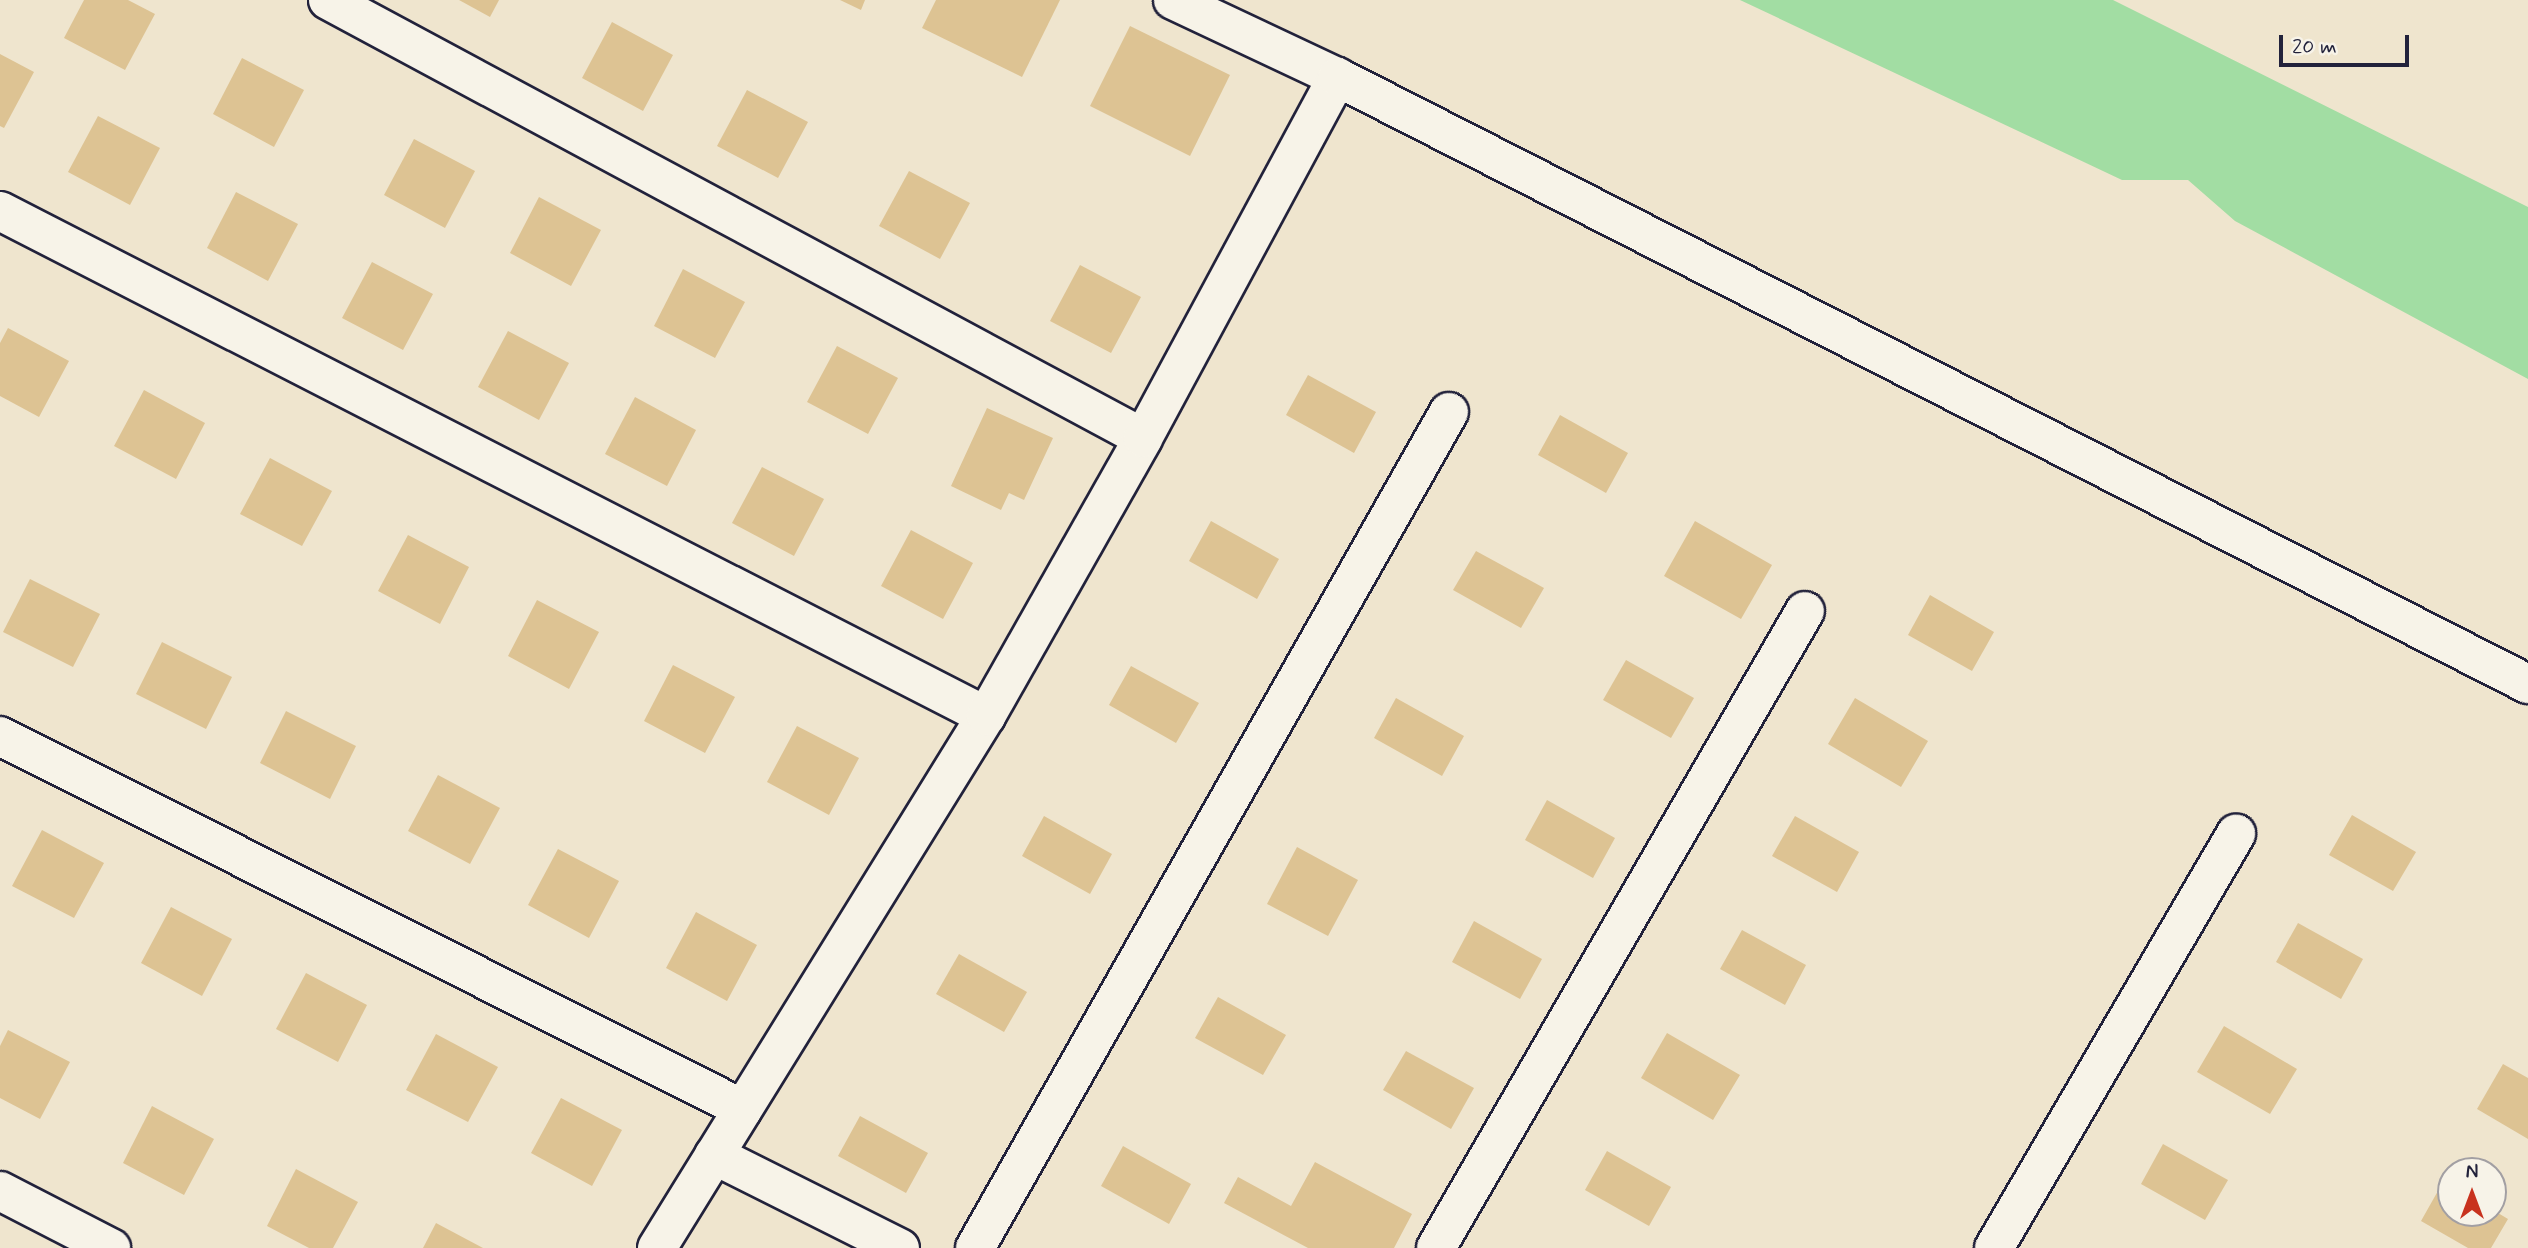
<!DOCTYPE html>
<html>
<head>
<meta charset="utf-8">
<style>
	body { margin:0 }
	#map { position:relative; width:2528px; height:1248px; overflow:hidden; background:#efe5ce; font-family:Mynerve,sans-serif }
	div>[style] { position:absolute }
	.green>* { inset:0; background:#a2dda3 }
	.building>* { inset:0; background:#ddc393 }
	.roads { filter:drop-shadow(2px 0 #22223b) drop-shadow(-2px 0 #22223b) drop-shadow(0 2px #22223b) drop-shadow(0 -2px #22223b) }
	.street>* { height:38px; margin:-19px; padding:0 19px; transform-origin:19px; border-radius:19px; background:#f7f3e8 }
	span { translate:-50% -50%; white-space:nowrap; text-align:center; line-height:1.15; -webkit-text-stroke:5px #f7f3e8; paint-order:stroke }
	.north { position:absolute; left:2437px; top:1157px; width:70px; height:70px; box-sizing:border-box; background:#f7f3e8; border:2px solid #a29fa3; border-radius:50%; rotate:0deg; font-size:19px; font-weight:700; line-height:28px; text-align:center; color:#22223b }
	.north::after { content:''; display:block; margin:auto; width:24px; height:32px; background:#c8321e; clip-path:polygon(50% 0,100% 100%,50% 72%,0 100%) }
	.scale { position:absolute; left:2279px; top:35px; width:130px; height:32px; box-sizing:border-box; border:4px solid #22223b; border-top:0; padding-left:9px; font-size:21px; line-height:24px; white-space:nowrap; color:#22223b; -webkit-text-stroke:5px #f7f3e8; paint-order:stroke }
</style>
</head>
<body>
<div id="map">
	<div class="green">
		<i style="clip-path:polygon(1740px 0,2113px 0,2528px 207px,2528px 379px,2235px 221px,2188px 180px,2122px 180px)"></i>
	</div>
	<div class="building">
		<i style="clip-path:polygon(84px 0,128px 0,155px 14px,125px 70px,64px 38px)"></i>
		<i style="clip-path:polygon(459px 0,499px 0,490px 17px)"></i>
		<i style="clip-path:polygon(840px 0,865px 0,861px 10px)"></i>
		<i style="clip-path:polygon(936px 0,1060px 0,1022px 77px,922px 28px)"></i>
		<i style="clip-path:polygon(612px 22px,673px 55px,643px 111px,582px 78px)"></i>
		<i style="clip-path:polygon(1130px 26px,1230px 75px,1190px 156px,1090px 106px)"></i>
		<i style="clip-path:polygon(0 54px,34px 72px,4px 128px,0 126px)"></i>
		<i style="clip-path:polygon(242px 58px,304px 90px,274px 147px,213px 114px)"></i>
		<i style="clip-path:polygon(747px 90px,808px 122px,778px 178px,717px 146px)"></i>
		<i style="clip-path:polygon(98px 116px,160px 148px,130px 205px,68px 172px)"></i>
		<i style="clip-path:polygon(414px 139px,475px 171px,445px 228px,384px 195px)"></i>
		<i style="clip-path:polygon(909px 171px,970px 203px,940px 259px,879px 226px)"></i>
		<i style="clip-path:polygon(236px 192px,298px 224px,268px 281px,207px 248px)"></i>
		<i style="clip-path:polygon(539px 197px,601px 230px,571px 286px,510px 253px)"></i>
		<i style="clip-path:polygon(372px 262px,433px 294px,403px 350px,342px 318px)"></i>
		<i style="clip-path:polygon(1080px 265px,1141px 297px,1111px 353px,1050px 321px)"></i>
		<i style="clip-path:polygon(683px 269px,745px 302px,715px 358px,654px 326px)"></i>
		<i style="clip-path:polygon(8px 328px,69px 361px,39px 417px,0 396px,0 343px)"></i>
		<i style="clip-path:polygon(508px 331px,569px 363px,539px 420px,478px 387px)"></i>
		<i style="clip-path:polygon(837px 346px,898px 378px,868px 434px,807px 402px)"></i>
		<i style="clip-path:polygon(1308px 375px,1376px 412px,1354px 453px,1286px 415px)"></i>
		<i style="clip-path:polygon(144px 390px,205px 423px,176px 479px,114px 446px)"></i>
		<i style="clip-path:polygon(635px 397px,696px 430px,667px 486px,605px 454px)"></i>
		<i style="clip-path:polygon(987px 408px,1053px 438px,1024px 500px,1009px 493px,1001px 510px,951px 486px)"></i>
		<i style="clip-path:polygon(1560px 415px,1628px 453px,1606px 493px,1538px 455px)"></i>
		<i style="clip-path:polygon(270px 458px,332px 491px,302px 546px,240px 514px)"></i>
		<i style="clip-path:polygon(762px 467px,824px 499px,794px 556px,732px 523px)"></i>
		<i style="clip-path:polygon(1211px 521px,1279px 559px,1257px 599px,1189px 561px)"></i>
		<i style="clip-path:polygon(1695px 521px,1772px 565px,1741px 619px,1664px 576px)"></i>
		<i style="clip-path:polygon(911px 530px,973px 563px,943px 619px,881px 586px)"></i>
		<i style="clip-path:polygon(408px 535px,469px 567px,440px 624px,378px 591px)"></i>
		<i style="clip-path:polygon(1476px 551px,1544px 588px,1521px 628px,1453px 590px)"></i>
		<i style="clip-path:polygon(30px 579px,100px 614px,73px 667px,3px 632px)"></i>
		<i style="clip-path:polygon(1930px 595px,1994px 632px,1972px 671px,1908px 635px)"></i>
		<i style="clip-path:polygon(537px 600px,599px 632px,569px 689px,508px 656px)"></i>
		<i style="clip-path:polygon(162px 642px,232px 677px,206px 729px,136px 694px)"></i>
		<i style="clip-path:polygon(1626px 660px,1694px 698px,1671px 738px,1603px 700px)"></i>
		<i style="clip-path:polygon(673px 665px,735px 697px,705px 753px,644px 721px)"></i>
		<i style="clip-path:polygon(1131px 666px,1199px 703px,1176px 743px,1109px 705px)"></i>
		<i style="clip-path:polygon(1396px 698px,1464px 736px,1442px 776px,1374px 738px)"></i>
		<i style="clip-path:polygon(1855px 698px,1928px 741px,1901px 787px,1828px 744px)"></i>
		<i style="clip-path:polygon(286px 711px,356px 746px,330px 799px,260px 763px)"></i>
		<i style="clip-path:polygon(797px 726px,859px 758px,829px 815px,767px 782px)"></i>
		<i style="clip-path:polygon(438px 775px,500px 808px,470px 864px,408px 831px)"></i>
		<i style="clip-path:polygon(1547px 800px,1615px 838px,1593px 878px,1525px 840px)"></i>
		<i style="clip-path:polygon(2352px 815px,2416px 852px,2393px 891px,2329px 855px)"></i>
		<i style="clip-path:polygon(1044px 816px,1112px 854px,1090px 894px,1022px 856px)"></i>
		<i style="clip-path:polygon(1795px 816px,1859px 852px,1837px 892px,1772px 856px)"></i>
		<i style="clip-path:polygon(42px 830px,104px 863px,74px 918px,12px 886px)"></i>
		<i style="clip-path:polygon(1297px 847px,1358px 880px,1328px 936px,1267px 904px)"></i>
		<i style="clip-path:polygon(558px 849px,619px 881px,589px 938px,528px 905px)"></i>
		<i style="clip-path:polygon(171px 907px,232px 939px,202px 996px,141px 963px)"></i>
		<i style="clip-path:polygon(696px 912px,757px 945px,727px 1001px,666px 968px)"></i>
		<i style="clip-path:polygon(1474px 921px,1542px 959px,1520px 999px,1452px 962px)"></i>
		<i style="clip-path:polygon(2298px 923px,2363px 959px,2341px 999px,2276px 962px)"></i>
		<i style="clip-path:polygon(1742px 930px,1806px 965px,1785px 1005px,1720px 969px)"></i>
		<i style="clip-path:polygon(959px 954px,1027px 992px,1004px 1032px,936px 994px)"></i>
		<i style="clip-path:polygon(306px 973px,367px 1005px,338px 1062px,276px 1029px)"></i>
		<i style="clip-path:polygon(1218px 997px,1286px 1035px,1263px 1075px,1195px 1038px)"></i>
		<i style="clip-path:polygon(2224px 1026px,2297px 1069px,2270px 1114px,2197px 1072px)"></i>
		<i style="clip-path:polygon(8px 1030px,70px 1062px,40px 1119px,0 1098px,0 1046px)"></i>
		<i style="clip-path:polygon(1667px 1033px,1740px 1075px,1713px 1120px,1641px 1078px)"></i>
		<i style="clip-path:polygon(436px 1034px,498px 1067px,468px 1122px,406px 1090px)"></i>
		<i style="clip-path:polygon(1406px 1051px,1474px 1088px,1451px 1129px,1383px 1090px)"></i>
		<i style="clip-path:polygon(2503px 1064px,2528px 1078px,2528px 1139px,2477px 1109px)"></i>
		<i style="clip-path:polygon(561px 1098px,622px 1130px,592px 1186px,531px 1153px)"></i>
		<i style="clip-path:polygon(152px 1106px,214px 1139px,184px 1195px,123px 1163px)"></i>
		<i style="clip-path:polygon(860px 1116px,928px 1153px,906px 1193px,838px 1156px)"></i>
		<i style="clip-path:polygon(2163px 1144px,2228px 1180px,2205px 1220px,2141px 1184px)"></i>
		<i style="clip-path:polygon(1123px 1146px,1191px 1184px,1169px 1224px,1101px 1186px)"></i>
		<i style="clip-path:polygon(1607px 1151px,1671px 1187px,1649px 1226px,1585px 1190px)"></i>
		<i style="clip-path:polygon(1315px 1162px,1412px 1214px,1394px 1248px,1308px 1248px,1224px 1203px,1238px 1177px,1291px 1206px)"></i>
		<i style="clip-path:polygon(296px 1169px,358px 1202px,333px 1248px,309px 1248px,267px 1226px)"></i>
		<i style="clip-path:polygon(2443px 1182px,2451px 1187px,2451px 1213px,2493px 1213px,2493px 1210px,2508px 1219px,2491px 1248px,2468px 1248px,2421px 1221px)"></i>
		<i style="clip-path:polygon(436px 1223px,483px 1248px,423px 1248px)"></i>
	</div>
	<div class="roads">
		<div class="street">
			<i style="left:328px;top:0;width:925px;rotate:28.25deg"></i>
			<i style="left:1173px;top:0;width:181px;rotate:25.2deg"></i>
			<i style="left:0;top:211px;width:1108px;rotate:27.12deg"></i>
			<i style="left:0;top:736px;width:831px;rotate:26.66deg"></i>
			<i style="left:714px;top:1155px;width:208px;rotate:26.6deg"></i>
			<i style="left:0;top:1191px;width:125px;rotate:27.2deg"></i>
			<i style="left:657px;top:1248px;width:626px;rotate:-58.27deg"></i>
			<i style="left:986px;top:716px;width:319px;rotate:-60.5deg"></i>
			<i style="left:1143px;top:438px;width:410px;rotate:-61.7deg"></i>
			<i style="left:1337px;top:77px;width:1337px;rotate:27.01deg"></i>
			<i style="left:975px;top:1248px;width:961px;rotate:-60.45deg"></i>
			<i style="left:1436px;top:1248px;width:736px;rotate:-59.92deg"></i>
			<i style="left:1994px;top:1248px;width:480px;rotate:-59.7deg"></i>
		</div>
	</div>
	<div class="north">N</div>
	<div class="scale">20 m</div>
</div>
</body>
</html>
